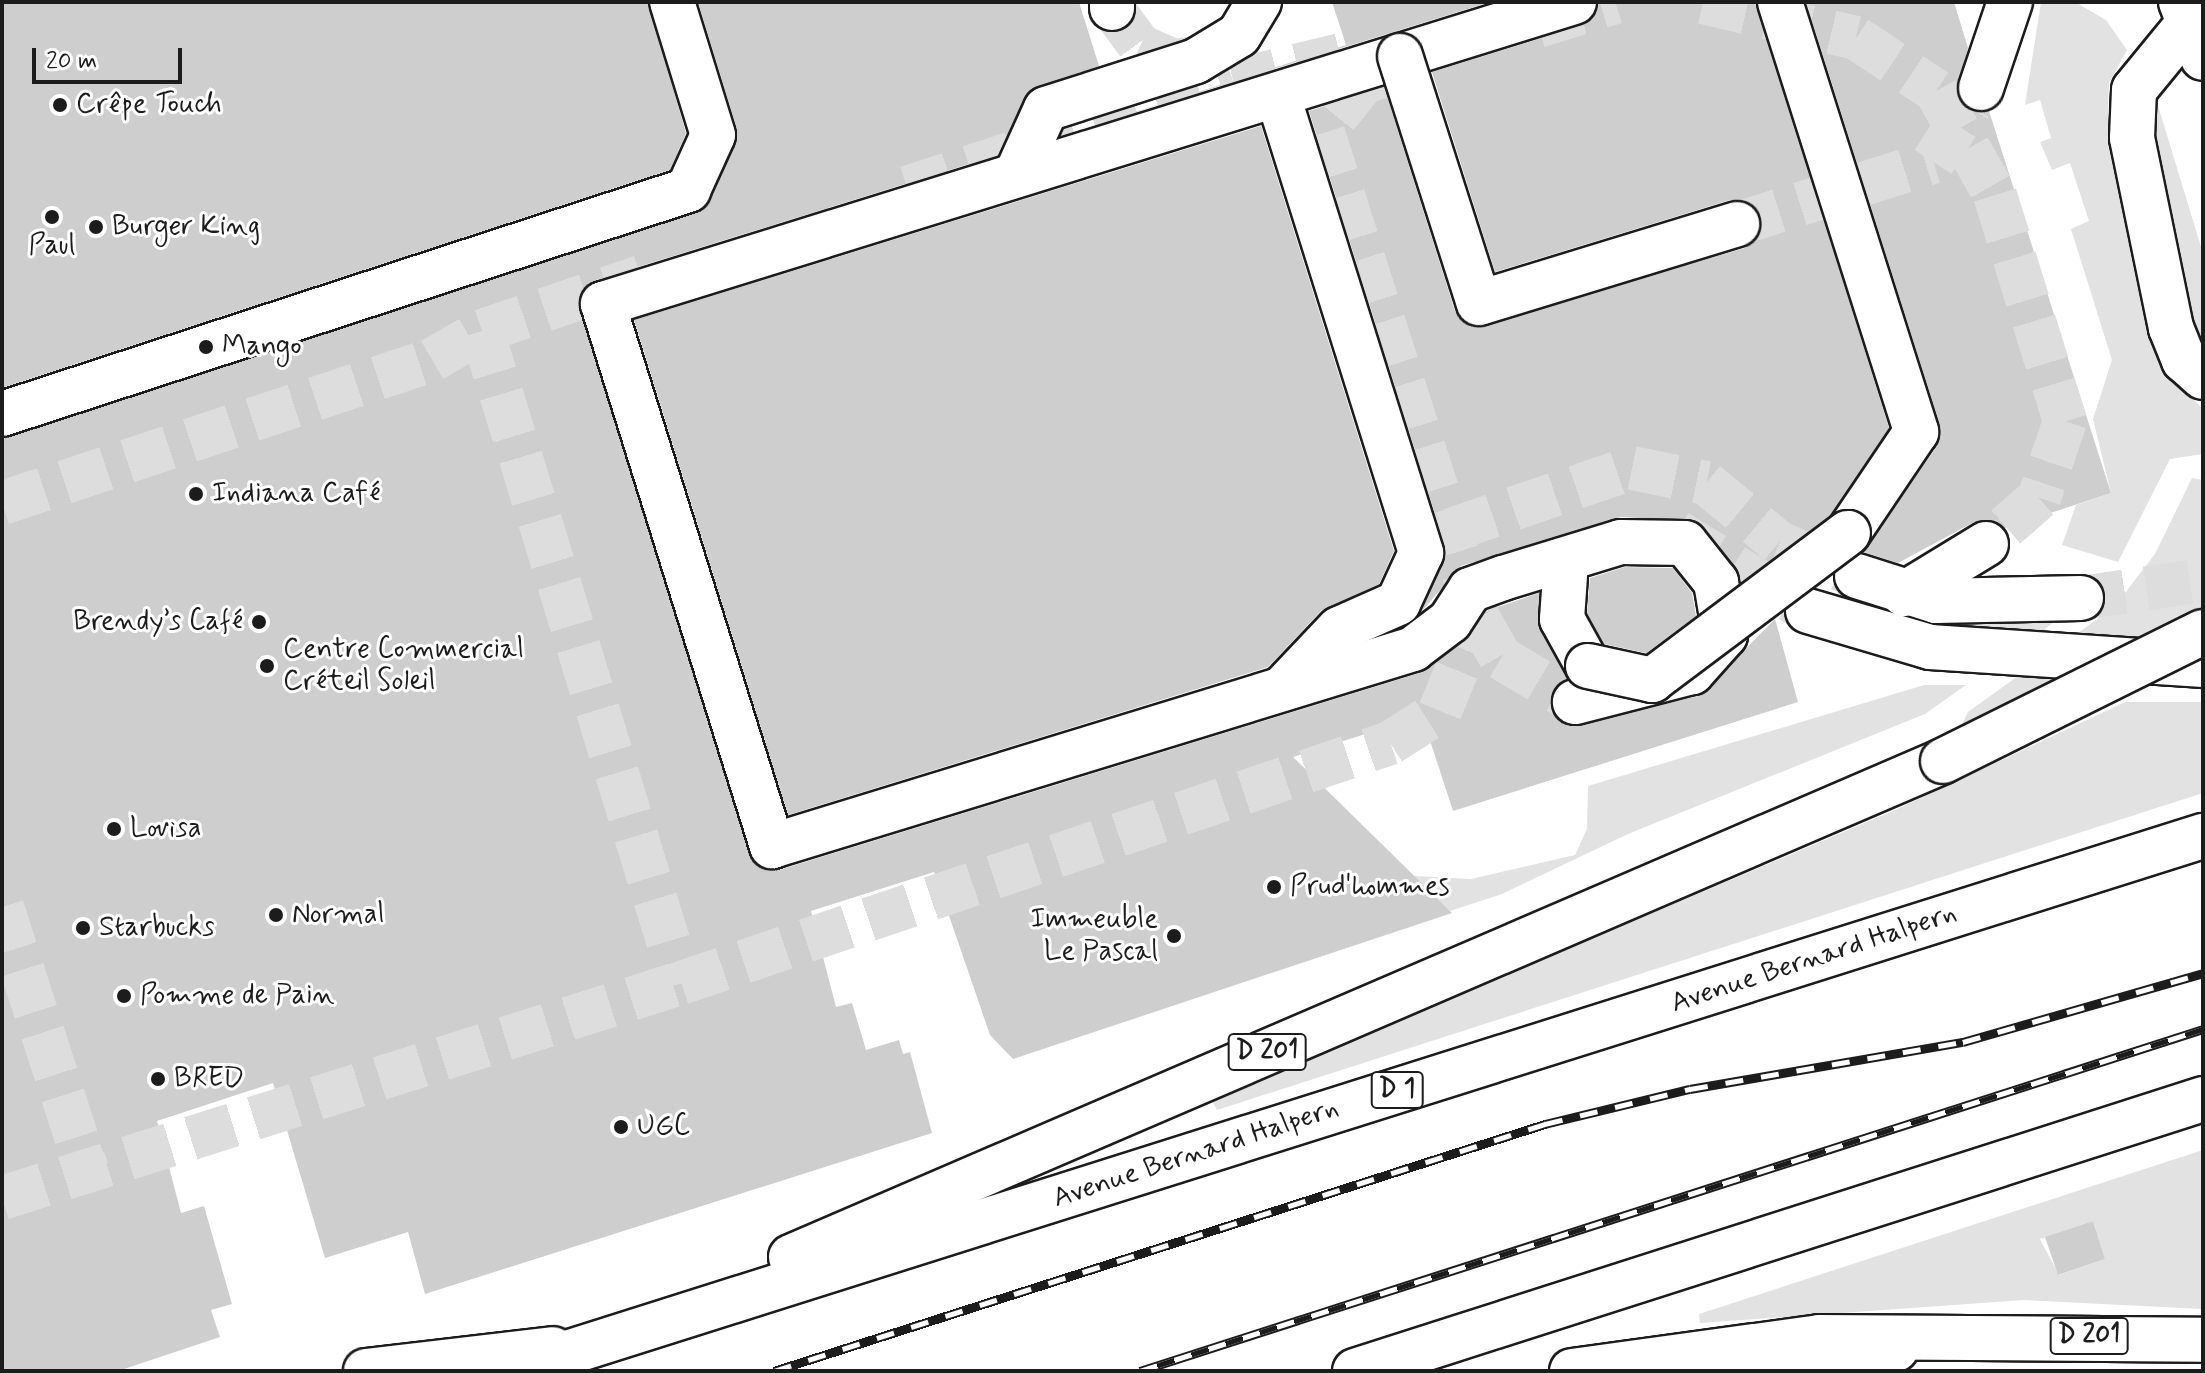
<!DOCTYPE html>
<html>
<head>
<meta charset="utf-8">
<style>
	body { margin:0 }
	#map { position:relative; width:2205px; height:1373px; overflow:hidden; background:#fff; font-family:Mynerve,sans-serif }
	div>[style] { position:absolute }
	.green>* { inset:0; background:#e2e2e2 }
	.building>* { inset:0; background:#cecece }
	.minor-tunnel>* { height:44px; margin-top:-22px; transform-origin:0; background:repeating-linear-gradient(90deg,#ddd 0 44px,transparent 0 66px) }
	.roads { filter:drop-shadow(2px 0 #1c1c1c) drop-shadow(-2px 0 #1c1c1c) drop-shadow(0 2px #1c1c1c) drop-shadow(0 -2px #1c1c1c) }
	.minor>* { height:44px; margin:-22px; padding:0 22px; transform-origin:22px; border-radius:22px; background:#fff }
	.major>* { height:44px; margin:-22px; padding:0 22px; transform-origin:22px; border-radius:22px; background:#fff }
	.highway>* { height:44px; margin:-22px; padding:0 22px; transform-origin:22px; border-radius:22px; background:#fff }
	.rail>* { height:9px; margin-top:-4.5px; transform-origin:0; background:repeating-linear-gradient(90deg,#fff 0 18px,#1c1c1c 0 36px); box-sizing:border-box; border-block:2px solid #1c1c1c }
	.bridges { filter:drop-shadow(2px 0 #1c1c1c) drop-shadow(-2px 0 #1c1c1c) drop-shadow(0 2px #1c1c1c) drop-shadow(0 -2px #1c1c1c) }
	.minor-bridge>* { height:44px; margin:-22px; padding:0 22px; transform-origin:22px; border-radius:22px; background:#fff }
	.highway-bridge>* { height:44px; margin:-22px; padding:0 22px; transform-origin:22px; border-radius:22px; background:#fff }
	.dots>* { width:22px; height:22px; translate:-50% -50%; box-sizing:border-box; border:4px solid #fff; border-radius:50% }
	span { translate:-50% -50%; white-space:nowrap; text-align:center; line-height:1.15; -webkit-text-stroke:6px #fff; paint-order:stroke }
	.shield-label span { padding:2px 6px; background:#fff; border:2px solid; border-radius:6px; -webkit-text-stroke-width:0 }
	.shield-label { font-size:26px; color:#1c1c1c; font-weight:700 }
	.poi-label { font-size:28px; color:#1c1c1c }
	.left { translate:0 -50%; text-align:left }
	.right { translate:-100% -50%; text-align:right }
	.street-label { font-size:28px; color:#1c1c1c }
	.frame { position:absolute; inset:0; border:4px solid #1c1c1c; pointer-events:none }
	.scale { position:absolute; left:32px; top:48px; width:150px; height:36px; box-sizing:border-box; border:4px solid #1c1c1c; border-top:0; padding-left:10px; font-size:24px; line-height:28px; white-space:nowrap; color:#1c1c1c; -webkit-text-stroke:6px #fff; paint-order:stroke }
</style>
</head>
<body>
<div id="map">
	<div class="green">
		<i style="clip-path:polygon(2041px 2px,2075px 2px,2106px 20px,2127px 50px,2109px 83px,2108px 106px,2160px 346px,2170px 376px,2203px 409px,2203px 454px,2170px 459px,2118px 562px,2062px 545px,2076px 505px,2111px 493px,2093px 419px,2112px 360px,2071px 229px,2089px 221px,2070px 163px,2052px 170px,2040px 142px,2051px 138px,2040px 100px,2025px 105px)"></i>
		<i style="clip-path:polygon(2156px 99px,2201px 247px,2203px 351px,2190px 331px,2151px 144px)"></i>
		<i style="clip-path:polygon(2192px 478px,2203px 480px,2203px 610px,1960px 729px,1968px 712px,2114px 607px,2155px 554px)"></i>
		<i style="clip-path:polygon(1838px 594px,1936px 615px,2013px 609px,2055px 621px,2035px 637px,1956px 633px,1832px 599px)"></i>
		<i style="clip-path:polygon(1924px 685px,1966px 685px,1925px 714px,1628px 834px,1502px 894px,1450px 911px,1414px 876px,1471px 879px,1575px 855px,1587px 829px,1588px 786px)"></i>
		<i style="clip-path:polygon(2125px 702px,2203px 702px,2203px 793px,1217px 1110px,1212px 1100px,1893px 811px)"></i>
		<i style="clip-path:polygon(evenodd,2203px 1150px,2203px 1309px,2024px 1300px,1700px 1323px,1699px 1314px,2203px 1150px,2093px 1221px,2105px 1259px,2059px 1275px,2040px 1239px,2093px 1221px)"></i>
	</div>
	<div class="building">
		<i style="clip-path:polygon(2px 2px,648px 2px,686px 133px,670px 170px,2px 388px)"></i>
		<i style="clip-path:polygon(698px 2px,1079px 2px,1099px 66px,1029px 91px,998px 155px,596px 280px,579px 298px,756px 865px,779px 870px,1420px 673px,1465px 641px,1486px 611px,1539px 593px,1540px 630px,1567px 679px,1551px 695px,1551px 707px,1568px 726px,1699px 696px,1775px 619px,1798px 702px,1453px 811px,1422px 716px,1293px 757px,1452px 913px,1013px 1059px,990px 1035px,934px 872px,811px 911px,836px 1007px,852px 1003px,866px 1050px,899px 1040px,903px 1054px,910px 1052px,932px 1133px,425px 1294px,408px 1232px,325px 1258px,273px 1083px,157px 1121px,181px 1213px,204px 1206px,232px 1304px,211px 1310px,220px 1337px,118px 1371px,2px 1371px,2px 438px,704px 209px,737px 129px)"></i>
		<i style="clip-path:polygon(1332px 2px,1490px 2px,1062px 135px,1346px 45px)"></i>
		<i style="clip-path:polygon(1598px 2px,1756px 2px,1889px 428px,1830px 516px,1741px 582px,1697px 521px,1621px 517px,1461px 566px,1422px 611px,1445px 546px,1309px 111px,1384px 87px,1455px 311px,1473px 327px,1745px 248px,1756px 240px,1761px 217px,1753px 205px,1730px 200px,1495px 272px,1432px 72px,1581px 26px)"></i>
		<i style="clip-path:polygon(1806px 2px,1954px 2px,1968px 48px,1957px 94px,1972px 111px,1989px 111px,2111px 493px,2005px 528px,1974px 522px,1898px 563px,1864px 552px,1937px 446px,1940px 425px)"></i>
		<i style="clip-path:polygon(1261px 126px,1394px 551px,1379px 584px,1321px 611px,1268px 667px,788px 815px,634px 320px)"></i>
		<i style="clip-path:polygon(1625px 567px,1673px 568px,1692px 593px,1696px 616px,1646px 653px,1604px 644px,1587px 613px,1590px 578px)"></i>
		<i style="clip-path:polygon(2093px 1221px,2105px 1259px,2058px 1275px,2045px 1237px)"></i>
	</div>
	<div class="minor-tunnel">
		<i style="left:1703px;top:2px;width:157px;rotate:13.2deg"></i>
		<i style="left:1856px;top:38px;width:96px;rotate:33.5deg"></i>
		<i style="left:1936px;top:91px;width:120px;rotate:60.4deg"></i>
		<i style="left:1995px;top:195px;width:237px;rotate:72.8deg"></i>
		<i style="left:2065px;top:421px;width:81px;rotate:108.7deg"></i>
		<i style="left:2039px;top:498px;width:70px;rotate:139deg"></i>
		<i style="left:1112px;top:8px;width:47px;rotate:53.6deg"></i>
		<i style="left:1140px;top:46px;width:37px;rotate:24deg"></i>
		<i style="left:1174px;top:61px;width:35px;rotate:-8deg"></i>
		<i style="left:1538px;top:26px;width:81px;rotate:-17.3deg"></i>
		<i style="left:1408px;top:68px;width:46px;rotate:162.3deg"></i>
		<i style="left:1364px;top:82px;width:65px;rotate:128.8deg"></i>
		<i style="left:1323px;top:133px;width:509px;rotate:72.28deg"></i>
		<i style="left:1478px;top:618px;width:46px;rotate:60.1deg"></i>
		<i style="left:1501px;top:658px;width:86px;rotate:30.7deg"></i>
		<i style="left:907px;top:188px;width:343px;rotate:-18.2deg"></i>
		<i style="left:1233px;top:81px;width:120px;rotate:-13.5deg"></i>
		<i style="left:1737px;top:224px;width:206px;rotate:-17.6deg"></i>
		<i style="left:1933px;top:162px;width:68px;rotate:-57deg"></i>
		<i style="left:482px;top:331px;width:682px;rotate:73.03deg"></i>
		<i style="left:2px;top:503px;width:453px;rotate:-18.4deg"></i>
		<i style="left:432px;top:360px;width:58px;rotate:-30.1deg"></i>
		<i style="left:482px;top:331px;width:168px;rotate:-18.8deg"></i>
		<i style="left:1451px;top:530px;width:191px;rotate:-18.9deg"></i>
		<i style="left:1632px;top:468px;width:76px;rotate:11.5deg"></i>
		<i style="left:1706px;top:483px;width:94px;rotate:39.4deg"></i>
		<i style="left:1779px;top:543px;width:72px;rotate:23deg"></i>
		<i style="left:1677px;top:532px;width:147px;rotate:31.1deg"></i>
		<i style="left:2081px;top:598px;width:123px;rotate:-8.4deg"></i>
		<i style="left:2px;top:907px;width:276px;rotate:72.1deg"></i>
		<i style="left:2px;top:1198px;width:712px;rotate:-17.57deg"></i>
		<i style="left:681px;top:983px;width:749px;rotate:-18.7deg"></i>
		<i style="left:1390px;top:743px;width:59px;rotate:-32.6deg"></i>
		<i style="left:1440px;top:711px;width:100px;rotate:-67.8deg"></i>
	</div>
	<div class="roads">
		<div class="minor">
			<i style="left:1112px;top:2px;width:6px;rotate:90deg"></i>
			<i style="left:1574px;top:2px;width:1017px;rotate:162.72deg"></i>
			<i style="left:603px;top:304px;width:568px;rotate:72.68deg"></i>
			<i style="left:772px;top:846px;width:671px;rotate:-17.08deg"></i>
			<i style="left:1413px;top:649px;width:46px;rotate:-37.1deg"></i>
			<i style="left:1450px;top:621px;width:37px;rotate:-57deg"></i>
			<i style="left:1470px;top:590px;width:35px;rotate:-20deg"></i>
			<i style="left:1503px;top:578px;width:123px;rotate:-17deg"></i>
			<i style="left:1621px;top:542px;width:64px;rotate:0.9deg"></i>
			<i style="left:1685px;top:543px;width:50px;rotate:51.5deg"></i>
			<i style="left:1716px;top:582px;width:54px;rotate:80.4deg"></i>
			<i style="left:1725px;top:635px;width:50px;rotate:131.7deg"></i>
			<i style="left:1692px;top:672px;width:121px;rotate:165.6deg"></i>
			<i style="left:1780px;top:2px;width:451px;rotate:72.4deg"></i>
			<i style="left:1916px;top:432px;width:122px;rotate:124deg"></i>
			<i style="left:2188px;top:24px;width:85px;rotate:129.3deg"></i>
			<i style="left:2134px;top:90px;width:48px;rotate:92.4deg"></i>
			<i style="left:2132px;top:138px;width:194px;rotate:78.4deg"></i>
			<i style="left:2171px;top:328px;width:35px;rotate:68deg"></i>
			<i style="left:2184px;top:360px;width:25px;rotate:42deg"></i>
			<i style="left:1981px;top:88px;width:91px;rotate:-71.4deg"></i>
			<i style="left:1278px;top:96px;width:479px;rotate:72.6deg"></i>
			<i style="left:1421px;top:553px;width:55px;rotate:114.7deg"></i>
			<i style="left:1398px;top:603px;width:64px;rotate:156.2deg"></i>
			<i style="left:1339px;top:629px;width:80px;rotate:133.5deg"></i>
			<i style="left:1016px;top:175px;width:72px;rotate:-65.6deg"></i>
			<i style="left:1046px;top:109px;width:157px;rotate:-17.7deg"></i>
			<i style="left:1196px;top:61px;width:50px;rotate:-31.2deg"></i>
			<i style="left:1239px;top:35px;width:39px;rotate:-59deg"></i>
			<i style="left:2px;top:414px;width:722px;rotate:-18.08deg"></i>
			<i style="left:688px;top:190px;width:60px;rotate:-65.6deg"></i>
			<i style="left:713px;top:135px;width:139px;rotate:-107.1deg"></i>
			<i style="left:1565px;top:576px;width:43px;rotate:94deg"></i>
			<i style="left:1562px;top:619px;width:54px;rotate:61deg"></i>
			<i style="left:1857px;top:576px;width:83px;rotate:17.6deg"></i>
			<i style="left:1936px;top:601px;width:145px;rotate:-1.2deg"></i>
			<i style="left:1904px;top:594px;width:96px;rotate:-31.4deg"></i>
			<i style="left:1808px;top:611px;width:127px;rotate:16.4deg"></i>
			<i style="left:1930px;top:647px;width:274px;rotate:3.8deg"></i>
			<i style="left:366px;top:1371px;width:188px;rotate:-6.7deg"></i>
			<i style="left:1768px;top:1371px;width:130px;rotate:-9.8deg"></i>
		</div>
		<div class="major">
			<i style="left:2181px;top:2px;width:60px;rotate:68.6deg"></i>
		</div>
		<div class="highway">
			<i style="left:791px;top:1257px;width:1254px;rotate:-23.29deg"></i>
			<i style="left:510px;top:1371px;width:1776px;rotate:-17.54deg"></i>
			<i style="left:1355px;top:1371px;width:891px;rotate:-17.78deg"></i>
			<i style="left:1572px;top:1371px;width:249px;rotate:-7.8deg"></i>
			<i style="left:1819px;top:1337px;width:384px;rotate:0.4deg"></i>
		</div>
	</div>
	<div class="rail">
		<i style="left:774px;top:1371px;width:810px;rotate:-17.76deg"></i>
		<i style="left:1545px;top:1124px;width:149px;rotate:-13.6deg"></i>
		<i style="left:1690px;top:1089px;width:277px;rotate:-9.8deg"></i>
		<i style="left:1963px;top:1042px;width:250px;rotate:-16deg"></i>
		<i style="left:1140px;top:1371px;width:1117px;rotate:-17.83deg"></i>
	</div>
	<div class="bridges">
		<div class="minor-bridge">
			<i style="left:1400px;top:56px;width:259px;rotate:72.3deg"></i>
			<i style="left:1479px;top:303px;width:270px;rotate:-17deg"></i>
			<i style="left:1588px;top:666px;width:66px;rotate:12.3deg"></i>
			<i style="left:1652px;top:680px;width:245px;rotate:-36.9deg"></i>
		</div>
		<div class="highway-bridge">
			<i style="left:1943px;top:761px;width:290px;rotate:-26.4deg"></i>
		</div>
	</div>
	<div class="dots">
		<i style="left:60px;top:105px;background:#1c1c1c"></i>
		<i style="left:52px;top:217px;background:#1c1c1c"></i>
		<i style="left:96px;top:227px;background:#1c1c1c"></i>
		<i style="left:206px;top:347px;background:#1c1c1c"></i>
		<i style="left:196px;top:494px;background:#1c1c1c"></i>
		<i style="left:259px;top:622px;background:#1c1c1c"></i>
		<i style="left:267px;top:666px;background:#1c1c1c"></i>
		<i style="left:114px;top:829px;background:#1c1c1c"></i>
		<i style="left:1274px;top:887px;background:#1c1c1c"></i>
		<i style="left:276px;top:915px;background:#1c1c1c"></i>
		<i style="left:83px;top:928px;background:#1c1c1c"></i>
		<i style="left:1174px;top:936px;background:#1c1c1c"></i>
		<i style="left:124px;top:996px;background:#1c1c1c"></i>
		<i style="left:158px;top:1079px;background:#1c1c1c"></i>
		<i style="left:621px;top:1127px;background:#1c1c1c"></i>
	</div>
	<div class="shield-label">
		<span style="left:1267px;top:1052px">D 201</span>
		<span style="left:1397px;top:1090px">D 1</span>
		<span style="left:2089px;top:1336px">D 201</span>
	</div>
	<div class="poi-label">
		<span class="left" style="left:76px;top:105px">Crêpe Touch</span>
		<span class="left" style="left:112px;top:227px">Burger King</span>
		<span style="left:52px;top:246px">Paul</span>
		<span class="left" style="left:222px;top:347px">Mango</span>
		<span class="left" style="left:212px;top:494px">Indiana Café</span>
		<span class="right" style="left:243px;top:622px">Brendy’s Café</span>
		<span class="left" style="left:283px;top:666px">Centre Commercial<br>Créteil Soleil</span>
		<span class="left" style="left:130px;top:829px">Lovisa</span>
		<span class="left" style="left:1290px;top:887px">Prud'hommes</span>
		<span class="left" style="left:292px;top:915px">Normal</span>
		<span class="right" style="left:1158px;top:936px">Immeuble<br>Le Pascal</span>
		<span class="left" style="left:99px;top:928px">Starbucks</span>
		<span class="left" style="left:140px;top:996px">Pomme de Pain</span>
		<span class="left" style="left:174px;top:1079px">BRED</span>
		<span class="left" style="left:637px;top:1127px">UGC</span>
	</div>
	<div class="street-label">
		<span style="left:1814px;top:959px;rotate:-18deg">Avenue Bernard Halpern</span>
		<span style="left:1196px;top:1154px;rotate:-18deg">Avenue Bernard Halpern</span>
	</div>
	<div class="frame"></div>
	<div class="scale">20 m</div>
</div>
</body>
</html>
